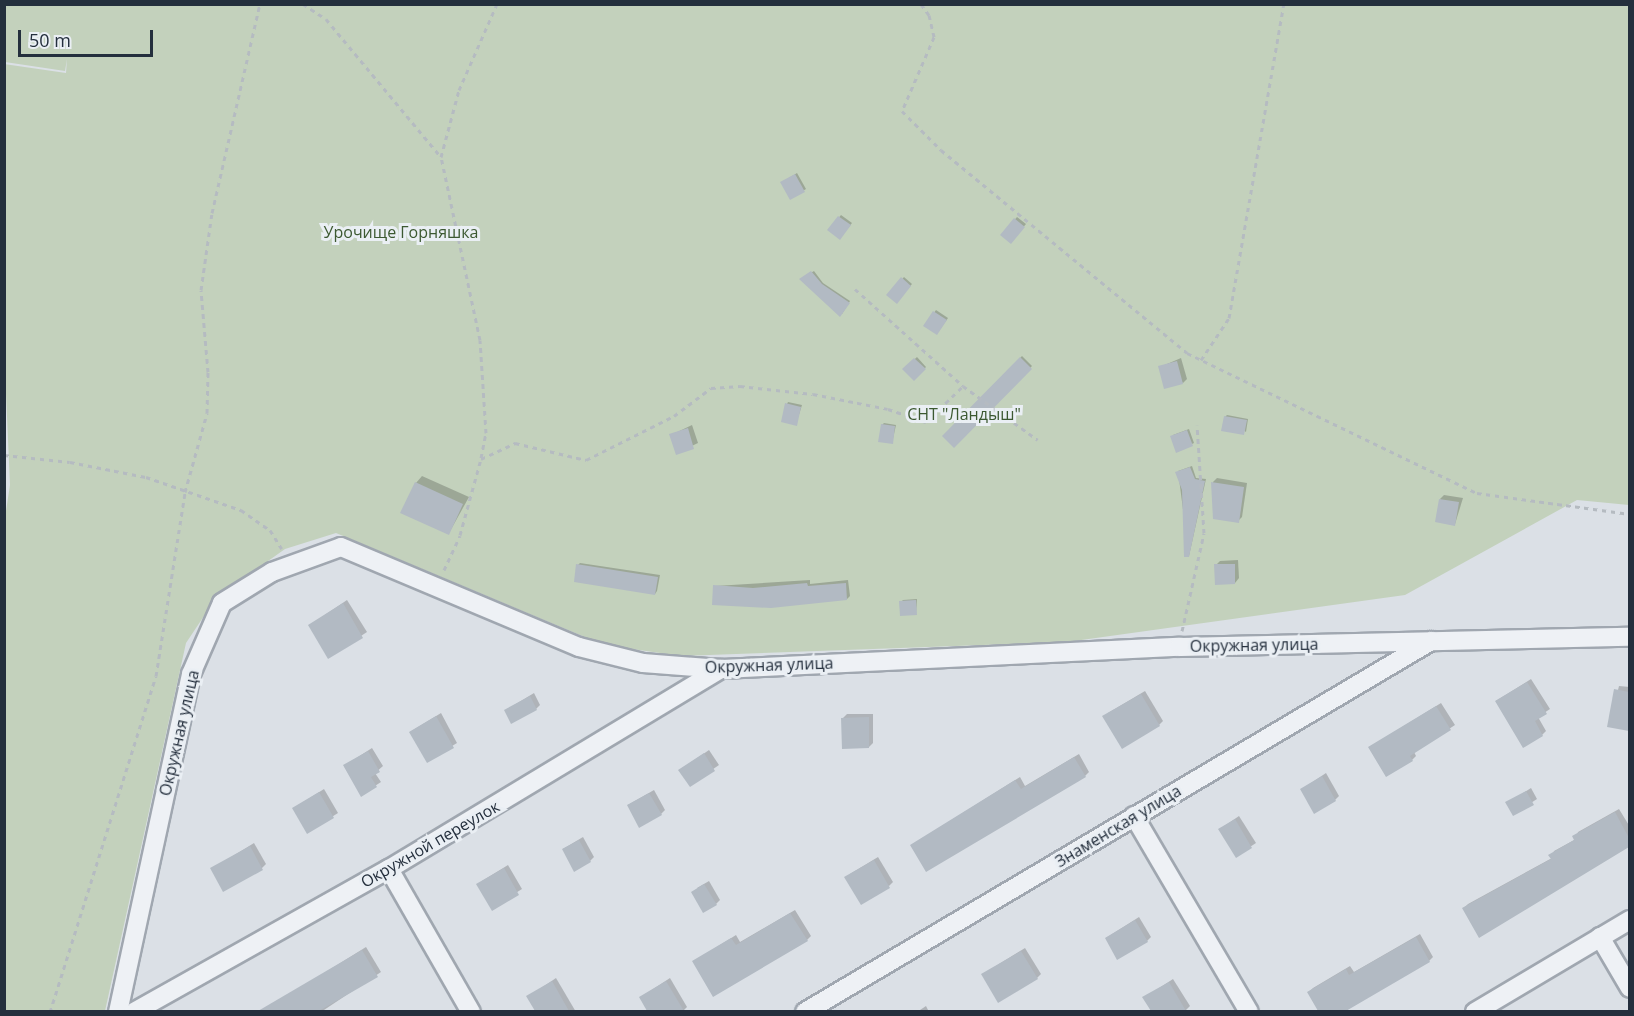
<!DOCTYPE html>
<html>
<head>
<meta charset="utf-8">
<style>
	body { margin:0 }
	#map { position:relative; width:1634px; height:1016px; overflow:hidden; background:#dbe0e6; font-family:"Open Sans",sans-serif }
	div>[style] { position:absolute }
	.green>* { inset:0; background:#c3d1bc }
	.shadow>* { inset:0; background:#0003 }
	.building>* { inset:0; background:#b2bac3 }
	.path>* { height:3px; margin-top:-1.5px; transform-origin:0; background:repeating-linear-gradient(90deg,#b5bbc1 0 4.5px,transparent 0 9px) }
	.roads { filter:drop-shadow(2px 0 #a0a7b0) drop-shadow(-2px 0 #a0a7b0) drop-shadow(0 2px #a0a7b0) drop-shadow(0 -2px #a0a7b0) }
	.minor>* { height:18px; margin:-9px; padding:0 9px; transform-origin:9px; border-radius:9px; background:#eef1f5 }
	span { translate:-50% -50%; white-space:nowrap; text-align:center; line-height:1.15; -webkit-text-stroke:6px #eaeff4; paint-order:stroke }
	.park-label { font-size:16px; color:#3c5931 }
	.street-label { font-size:16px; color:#242f3d }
	.frame { position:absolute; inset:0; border:6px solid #242f3d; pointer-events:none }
	.scale { position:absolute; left:18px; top:30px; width:135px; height:27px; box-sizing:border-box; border:3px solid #242f3d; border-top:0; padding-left:8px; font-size:18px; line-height:21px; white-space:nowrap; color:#242f3d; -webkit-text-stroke:4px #eaeff4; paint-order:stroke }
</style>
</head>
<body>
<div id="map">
	<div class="green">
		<i style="clip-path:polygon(5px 4px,1629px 5px,1629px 505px,1577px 500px,1405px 595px,1067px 642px,681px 656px,604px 645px,336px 533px,285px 549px,216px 598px,186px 643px,105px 1011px,5px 1011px,4px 524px,10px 485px,4px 348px,4px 64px,66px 73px,67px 59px,65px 71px,5px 62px)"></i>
	</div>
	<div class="shadow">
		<i style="clip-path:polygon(797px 173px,806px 189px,791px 198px,784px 181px)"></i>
		<i style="clip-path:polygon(841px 215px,852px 223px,840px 238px,829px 230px)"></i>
		<i style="clip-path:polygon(1017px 217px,1026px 224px,1011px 242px,1002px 235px)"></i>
		<i style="clip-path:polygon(814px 271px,823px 283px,850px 301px,842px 314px,801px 279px)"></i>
		<i style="clip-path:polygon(904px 277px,912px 284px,897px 301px,889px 294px)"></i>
		<i style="clip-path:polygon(936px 310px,948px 318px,938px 332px,925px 325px)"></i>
		<i style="clip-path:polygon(1022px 356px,1032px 366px,954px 446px,944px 436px)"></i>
		<i style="clip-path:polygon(917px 357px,926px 367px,914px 379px,904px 369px)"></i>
		<i style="clip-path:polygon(1181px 358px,1187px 379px,1183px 383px,1160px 367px)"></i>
		<i style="clip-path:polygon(788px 402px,802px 405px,796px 424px,787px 404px)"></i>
		<i style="clip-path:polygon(1227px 415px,1248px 419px,1246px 432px,1225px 417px)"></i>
		<i style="clip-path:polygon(884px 423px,896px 425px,892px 443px,882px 425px)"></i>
		<i style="clip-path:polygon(692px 425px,698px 443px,677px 453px,671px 435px)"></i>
		<i style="clip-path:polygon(1189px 429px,1194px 443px,1177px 451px,1173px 435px)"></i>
		<i style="clip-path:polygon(1192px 466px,1196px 478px,1206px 479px,1189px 556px,1178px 471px)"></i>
		<i style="clip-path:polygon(422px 476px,469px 497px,449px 533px,416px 483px)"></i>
		<i style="clip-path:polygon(1217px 478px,1247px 483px,1242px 517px,1238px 521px,1214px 517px,1213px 482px)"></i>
		<i style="clip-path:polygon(1444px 495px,1463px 498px,1455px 524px,1440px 499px)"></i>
		<i style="clip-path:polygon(1238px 560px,1239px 578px,1235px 583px,1216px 565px,1220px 561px)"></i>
		<i style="clip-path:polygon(580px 563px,660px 575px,657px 591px,655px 594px,578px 565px)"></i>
		<i style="clip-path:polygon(810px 580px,810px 584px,848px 580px,850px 596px,847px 599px,715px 586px)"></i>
		<i style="clip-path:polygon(917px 599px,916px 614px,901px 602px,903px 600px)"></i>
		<i style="clip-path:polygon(347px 600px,367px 632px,329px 657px,310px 625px)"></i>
		<i style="clip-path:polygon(1531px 679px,1550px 709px,1538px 717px,1546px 731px,1542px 735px,1496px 701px)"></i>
		<i style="clip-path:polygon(1619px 686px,1630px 687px,1630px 730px,1609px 726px)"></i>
		<i style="clip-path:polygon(1145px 691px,1163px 721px,1159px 725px,1108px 713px)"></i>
		<i style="clip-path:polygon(534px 693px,540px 705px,536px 709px,506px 710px)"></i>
		<i style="clip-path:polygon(1441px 703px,1455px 725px,1414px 752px,1416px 756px,1412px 760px,1386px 775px,1370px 747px)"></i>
		<i style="clip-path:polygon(441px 713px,457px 743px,427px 761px,410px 732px)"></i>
		<i style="clip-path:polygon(847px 714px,873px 714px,873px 743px,869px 747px,843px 718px)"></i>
		<i style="clip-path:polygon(372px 748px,383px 766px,375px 773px,381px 782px,361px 795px,344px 766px)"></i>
		<i style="clip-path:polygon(709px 750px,719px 765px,690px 785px,680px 770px)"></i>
		<i style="clip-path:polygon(1079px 754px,1089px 772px,1085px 776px,912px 845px,1020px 777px,1025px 786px)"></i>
		<i style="clip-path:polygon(1326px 773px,1339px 796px,1335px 800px,1302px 789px)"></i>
		<i style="clip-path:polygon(1531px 788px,1537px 799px,1513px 814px,1507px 803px)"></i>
		<i style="clip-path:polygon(324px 789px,338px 813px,308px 832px,294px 808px)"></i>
		<i style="clip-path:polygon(654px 790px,665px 810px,661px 814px,628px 805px)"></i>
		<i style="clip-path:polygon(1619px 809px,1630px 827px,1630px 845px,1480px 936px,1464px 908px,1468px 904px,1552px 858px,1554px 851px,1576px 839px,1578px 832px)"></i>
		<i style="clip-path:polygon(1239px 816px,1256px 843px,1236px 856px,1220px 829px)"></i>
		<i style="clip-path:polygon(583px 837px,594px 857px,590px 861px,563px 849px)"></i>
		<i style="clip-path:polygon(254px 843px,266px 864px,262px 868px,212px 869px)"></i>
		<i style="clip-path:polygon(878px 857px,893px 882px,889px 886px,850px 874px)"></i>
		<i style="clip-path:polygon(508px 865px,522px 889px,492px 908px,482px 881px)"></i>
		<i style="clip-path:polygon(709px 881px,720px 900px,716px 904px,697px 888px)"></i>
		<i style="clip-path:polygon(795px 910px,811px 936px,807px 940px,693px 962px,736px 935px,740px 942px)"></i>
		<i style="clip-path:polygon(1139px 917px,1151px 937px,1147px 941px,1106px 938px)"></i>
		<i style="clip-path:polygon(1420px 934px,1433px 957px,1429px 961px,1343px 1012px,1320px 1012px,1309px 992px,1313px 988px,1350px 966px,1354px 972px)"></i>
		<i style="clip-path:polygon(366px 947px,381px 972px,321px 1012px,262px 1012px)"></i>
		<i style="clip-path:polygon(1025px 948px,1041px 974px,1037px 978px,983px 974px)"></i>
		<i style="clip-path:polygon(556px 978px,576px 1012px,537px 1012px,528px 997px)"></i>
		<i style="clip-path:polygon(670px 978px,687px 1007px,682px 1012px,649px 1012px,641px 997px)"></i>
		<i style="clip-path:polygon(1173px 979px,1190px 1006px,1184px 1012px,1152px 1012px,1144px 998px)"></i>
		<i style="clip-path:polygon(926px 1006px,929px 1012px,917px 1012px)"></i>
	</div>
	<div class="building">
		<i style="clip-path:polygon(795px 174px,805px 192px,790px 200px,780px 182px)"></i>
		<i style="clip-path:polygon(838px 216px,851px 225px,840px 240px,827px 230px)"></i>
		<i style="clip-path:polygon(1014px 218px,1025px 227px,1011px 244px,1000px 235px)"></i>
		<i style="clip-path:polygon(811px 271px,822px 284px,850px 303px,840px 317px,799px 279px)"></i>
		<i style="clip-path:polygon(901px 277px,911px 286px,897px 304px,886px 295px)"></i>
		<i style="clip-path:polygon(933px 311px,947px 320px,937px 335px,923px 326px)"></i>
		<i style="clip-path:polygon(1020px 357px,1032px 369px,954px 448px,942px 436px)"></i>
		<i style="clip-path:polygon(914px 358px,926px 369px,914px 381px,902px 369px)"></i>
		<i style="clip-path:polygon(1177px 361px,1183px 384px,1164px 389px,1158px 366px)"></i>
		<i style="clip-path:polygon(785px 403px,801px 407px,797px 426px,781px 422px)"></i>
		<i style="clip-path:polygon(1224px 416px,1247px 420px,1244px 435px,1221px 431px)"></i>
		<i style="clip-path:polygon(881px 424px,895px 426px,893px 444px,878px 442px)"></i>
		<i style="clip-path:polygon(688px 428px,694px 449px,676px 455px,669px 434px)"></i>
		<i style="clip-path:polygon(1187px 430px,1193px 446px,1176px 453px,1170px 436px)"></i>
		<i style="clip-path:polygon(1190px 467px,1195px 479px,1205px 481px,1189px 557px,1184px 557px,1182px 490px,1175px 472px)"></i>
		<i style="clip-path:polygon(415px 482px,463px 504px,449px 535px,400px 513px)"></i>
		<i style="clip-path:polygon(1211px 482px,1244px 487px,1239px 523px,1213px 519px)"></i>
		<i style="clip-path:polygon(1439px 499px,1459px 502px,1455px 526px,1435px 522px)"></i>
		<i style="clip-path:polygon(576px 564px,658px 577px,655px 595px,574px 582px)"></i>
		<i style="clip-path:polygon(1214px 564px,1235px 564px,1235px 584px,1215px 585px)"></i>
		<i style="clip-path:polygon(807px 583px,808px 586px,846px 583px,847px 600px,771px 608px,712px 605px,713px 585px,753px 588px)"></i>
		<i style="clip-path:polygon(916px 600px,917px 615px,900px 616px,899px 601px)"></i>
		<i style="clip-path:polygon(343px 603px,363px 638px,328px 659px,308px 625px)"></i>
		<i style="clip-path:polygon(1527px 682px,1547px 714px,1535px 721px,1543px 736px,1523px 748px,1495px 701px)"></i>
		<i style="clip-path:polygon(1614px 689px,1629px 692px,1629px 731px,1607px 727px)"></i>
		<i style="clip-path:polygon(1141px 694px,1160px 726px,1122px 749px,1102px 716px)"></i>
		<i style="clip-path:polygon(530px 696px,537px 710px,511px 724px,504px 710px)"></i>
		<i style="clip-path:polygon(1436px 706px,1451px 730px,1410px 756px,1413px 761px,1386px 777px,1368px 747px)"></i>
		<i style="clip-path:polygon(436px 716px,454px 748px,427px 763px,409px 732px)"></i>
		<i style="clip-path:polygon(869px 717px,869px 748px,842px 749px,841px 718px)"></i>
		<i style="clip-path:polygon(368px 751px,380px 772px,371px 777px,377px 787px,361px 797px,343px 765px)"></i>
		<i style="clip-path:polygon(704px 753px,715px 771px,690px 787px,678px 770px)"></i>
		<i style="clip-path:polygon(1074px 757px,1086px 777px,926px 872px,910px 845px,1015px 780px,1021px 789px)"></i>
		<i style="clip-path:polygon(1322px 776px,1336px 801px,1314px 814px,1300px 789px)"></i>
		<i style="clip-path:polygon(1526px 791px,1534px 805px,1513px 816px,1505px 802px)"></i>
		<i style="clip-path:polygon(319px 792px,334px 818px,307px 834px,292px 808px)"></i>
		<i style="clip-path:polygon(649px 793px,662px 815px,639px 828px,627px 805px)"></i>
		<i style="clip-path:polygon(1615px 812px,1629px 838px,1629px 847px,1479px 938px,1462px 908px,1551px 859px,1548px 855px,1574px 840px,1572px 836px)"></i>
		<i style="clip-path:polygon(1235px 819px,1252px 848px,1236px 858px,1218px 829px)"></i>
		<i style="clip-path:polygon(579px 840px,591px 862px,574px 872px,562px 849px)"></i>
		<i style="clip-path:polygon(250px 846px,263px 870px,223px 892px,210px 868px)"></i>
		<i style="clip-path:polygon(874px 860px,890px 888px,861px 905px,844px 877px)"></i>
		<i style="clip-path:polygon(504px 868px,519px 895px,492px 911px,476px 884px)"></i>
		<i style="clip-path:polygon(704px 884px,717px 905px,703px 913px,691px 892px)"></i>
		<i style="clip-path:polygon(790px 913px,808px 941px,713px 997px,692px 961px,731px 938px,736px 945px)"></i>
		<i style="clip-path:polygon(1135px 920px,1148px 942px,1117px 960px,1105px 938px)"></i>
		<i style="clip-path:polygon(1416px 937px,1430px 962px,1346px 1011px,1318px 1011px,1307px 992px,1346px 969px,1349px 975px)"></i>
		<i style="clip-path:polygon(362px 950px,378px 977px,319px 1011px,258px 1011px)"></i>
		<i style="clip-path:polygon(1021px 951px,1038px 979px,998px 1003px,981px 974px)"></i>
		<i style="clip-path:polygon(552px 981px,569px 1011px,535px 1011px,526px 996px)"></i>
		<i style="clip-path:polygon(666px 981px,684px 1011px,647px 1011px,639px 997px)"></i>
		<i style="clip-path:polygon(1169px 982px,1186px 1011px,1151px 1011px,1142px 997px)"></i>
	</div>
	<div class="path">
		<i style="left:303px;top:4px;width:27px;rotate:33deg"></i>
		<i style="left:326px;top:19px;width:178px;rotate:50.2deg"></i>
		<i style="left:921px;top:4px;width:14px;rotate:54deg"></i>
		<i style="left:929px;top:15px;width:23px;rotate:77deg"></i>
		<i style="left:934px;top:37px;width:81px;rotate:113.4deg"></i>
		<i style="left:902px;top:111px;width:55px;rotate:45deg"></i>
		<i style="left:941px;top:150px;width:319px;rotate:39.5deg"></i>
		<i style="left:1187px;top:353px;width:322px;rotate:25.8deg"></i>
		<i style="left:1477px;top:493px;width:154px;rotate:7.8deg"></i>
		<i style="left:855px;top:289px;width:145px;rotate:41.9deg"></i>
		<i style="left:963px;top:386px;width:92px;rotate:35.8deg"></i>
		<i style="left:1201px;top:360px;width:50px;rotate:-56.3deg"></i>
		<i style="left:1229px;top:318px;width:319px;rotate:-80.1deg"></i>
		<i style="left:4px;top:455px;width:66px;rotate:6.1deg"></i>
		<i style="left:70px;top:462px;width:77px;rotate:11.2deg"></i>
		<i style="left:146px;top:477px;width:101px;rotate:19.2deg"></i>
		<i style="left:241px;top:510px;width:35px;rotate:35deg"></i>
		<i style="left:270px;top:530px;width:22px;rotate:58deg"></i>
		<i style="left:481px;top:458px;width:25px;rotate:-79deg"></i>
		<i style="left:486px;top:433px;width:93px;rotate:-93.7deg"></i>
		<i style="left:480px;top:340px;width:187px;rotate:-102deg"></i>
		<i style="left:441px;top:157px;width:69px;rotate:-75deg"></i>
		<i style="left:459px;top:90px;width:94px;rotate:-66.2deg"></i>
		<i style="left:444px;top:570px;width:38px;rotate:-65deg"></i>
		<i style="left:460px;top:535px;width:79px;rotate:-74.6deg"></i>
		<i style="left:481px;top:459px;width:38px;rotate:-25deg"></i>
		<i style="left:515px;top:443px;width:73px;rotate:13.5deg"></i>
		<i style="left:586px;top:460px;width:98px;rotate:-26.6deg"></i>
		<i style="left:674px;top:416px;width:46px;rotate:-37.1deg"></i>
		<i style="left:711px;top:388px;width:29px;rotate:-4deg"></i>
		<i style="left:740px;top:386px;width:73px;rotate:6.3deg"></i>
		<i style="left:813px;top:394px;width:76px;rotate:11.3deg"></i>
		<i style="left:888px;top:409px;width:40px;rotate:18.9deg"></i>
		<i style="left:926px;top:422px;width:52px;rotate:-44.2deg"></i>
		<i style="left:1182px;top:631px;width:100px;rotate:-77.3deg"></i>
		<i style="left:1204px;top:533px;width:108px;rotate:-93.7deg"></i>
		<i style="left:50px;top:1012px;width:352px;rotate:-72.5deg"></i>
		<i style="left:156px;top:676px;width:186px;rotate:-81deg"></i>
		<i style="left:185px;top:492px;width:82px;rotate:-74.4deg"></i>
		<i style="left:207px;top:413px;width:41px;rotate:-88.6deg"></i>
		<i style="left:208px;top:372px;width:82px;rotate:-94.9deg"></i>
		<i style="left:201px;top:290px;width:78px;rotate:-81.9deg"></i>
		<i style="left:212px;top:213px;width:214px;rotate:-77.1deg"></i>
	</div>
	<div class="roads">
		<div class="minor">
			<i style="left:1134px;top:816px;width:227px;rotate:59.6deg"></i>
			<i style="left:389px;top:869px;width:165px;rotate:60.2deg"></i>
			<i style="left:1600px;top:937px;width:59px;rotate:59.5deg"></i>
			<i style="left:118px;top:1012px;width:346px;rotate:-77.8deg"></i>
			<i style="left:191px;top:674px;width:77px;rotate:-66.4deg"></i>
			<i style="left:222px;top:603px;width:59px;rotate:-31.8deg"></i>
			<i style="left:272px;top:572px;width:73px;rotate:-19.9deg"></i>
			<i style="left:341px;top:547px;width:258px;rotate:22.8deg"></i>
			<i style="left:579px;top:647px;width:66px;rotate:14deg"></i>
			<i style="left:643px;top:663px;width:78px;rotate:4.4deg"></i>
			<i style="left:721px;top:669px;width:459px;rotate:-2.8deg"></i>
			<i style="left:1179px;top:647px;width:451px;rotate:-1.3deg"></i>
			<i style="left:134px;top:1012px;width:292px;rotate:-29.3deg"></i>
			<i style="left:389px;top:869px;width:388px;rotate:-31.1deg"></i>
			<i style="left:805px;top:1012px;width:728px;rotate:-30.65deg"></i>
			<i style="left:1475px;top:1012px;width:180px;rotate:-30.7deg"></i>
		</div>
	</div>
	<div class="park-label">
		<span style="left:401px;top:232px">Урочище Горняшка</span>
		<span style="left:964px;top:414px">СНТ "Ландыш"</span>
	</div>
	<div class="street-label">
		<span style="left:1254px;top:645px;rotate:-1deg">Окружная улица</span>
		<span style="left:769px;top:665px;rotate:-2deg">Окружная улица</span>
		<span style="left:179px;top:733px;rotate:-77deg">Окружная улица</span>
		<span style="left:1118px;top:826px;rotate:-31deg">Знаменская улица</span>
		<span style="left:430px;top:844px;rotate:-30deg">Окружной переулок</span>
	</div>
	<div class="frame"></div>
	<div class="scale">50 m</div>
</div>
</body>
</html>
